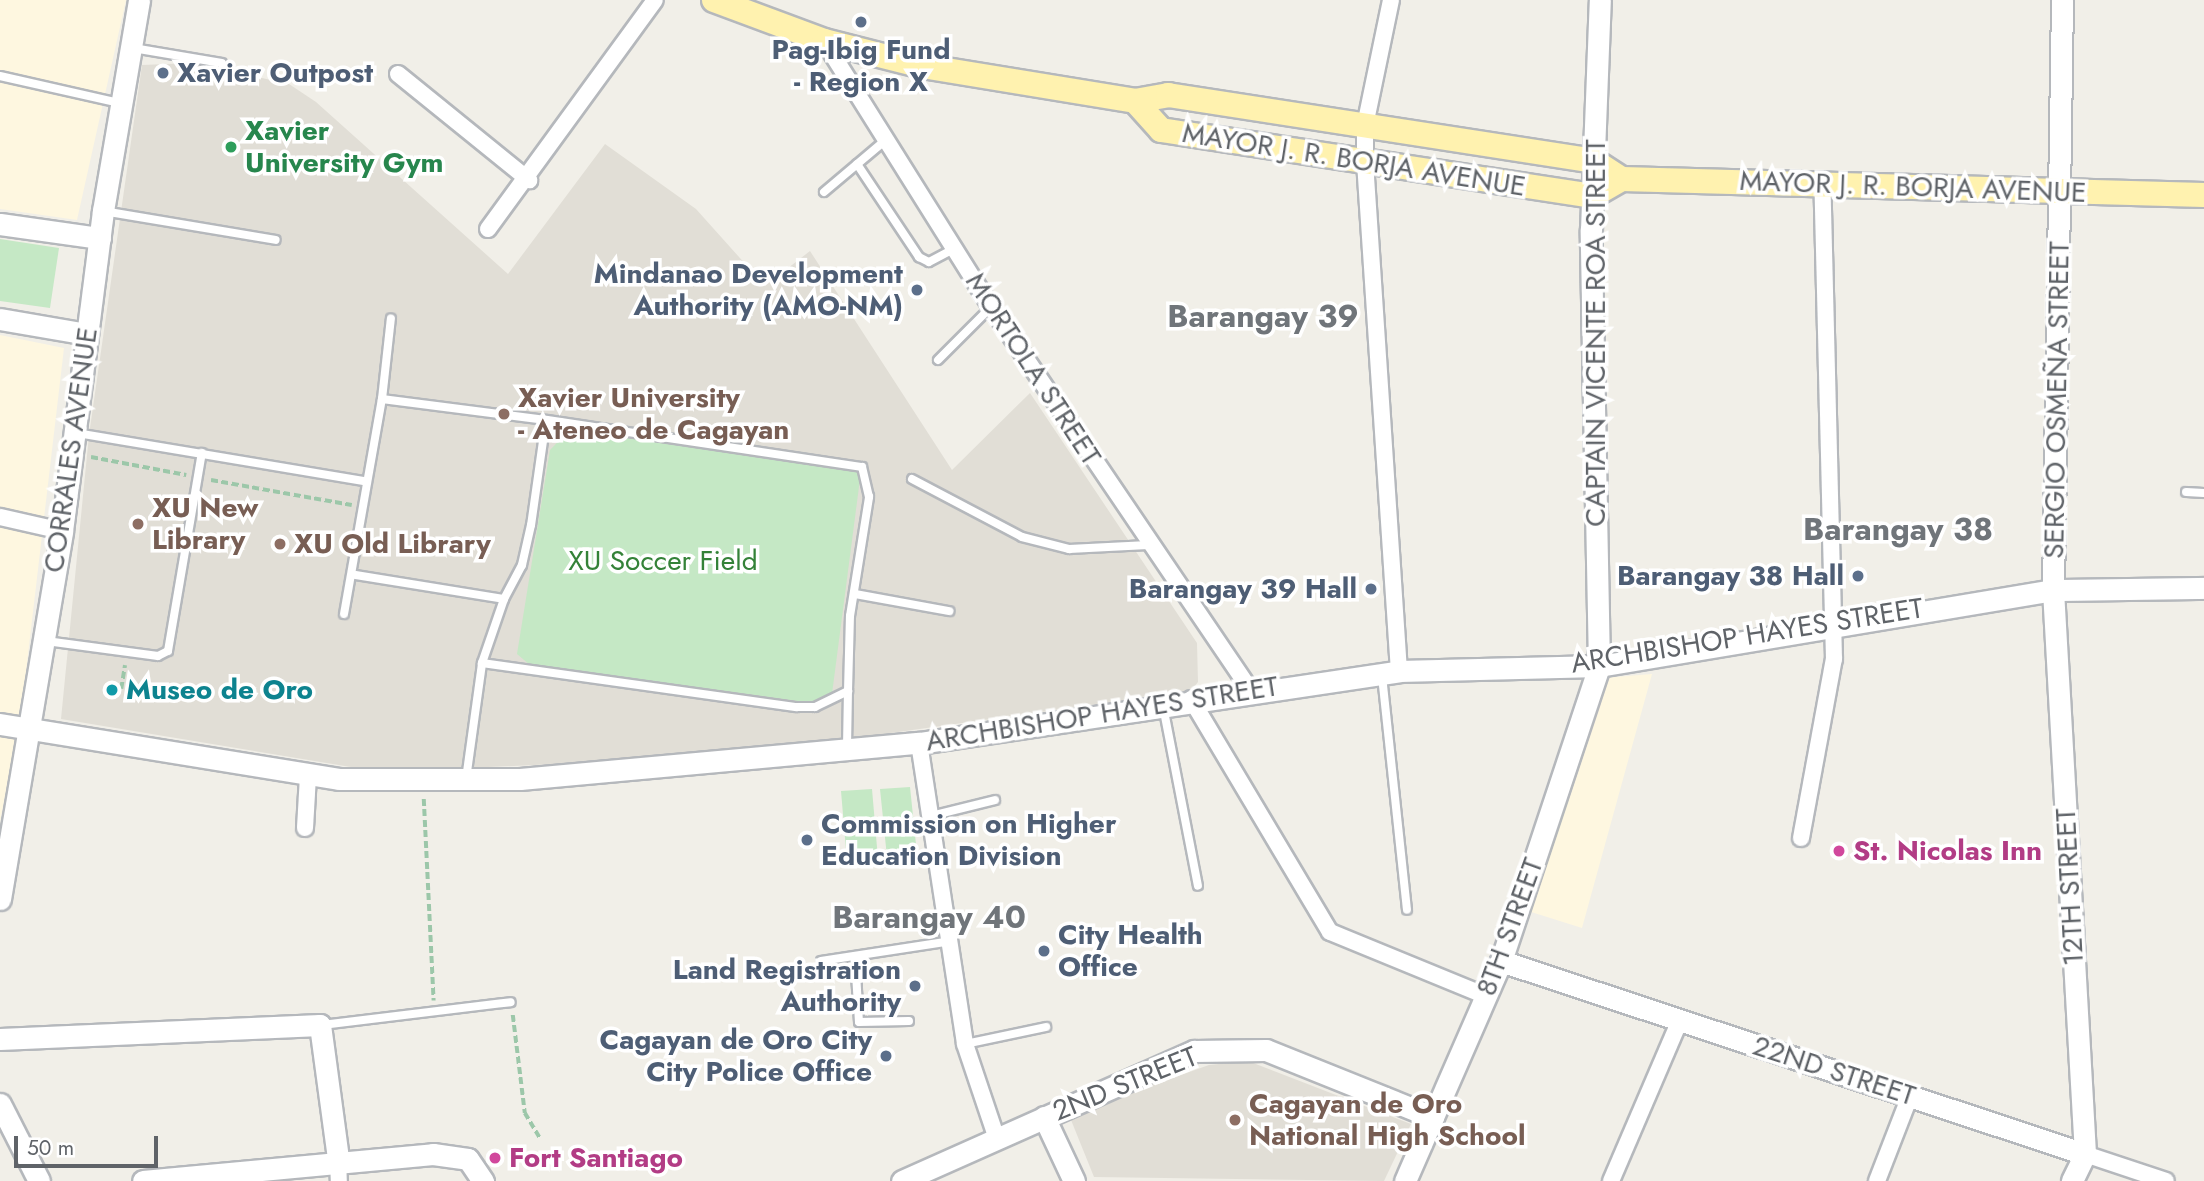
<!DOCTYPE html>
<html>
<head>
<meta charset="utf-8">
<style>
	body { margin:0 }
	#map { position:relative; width:2204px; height:1181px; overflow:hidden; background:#f1efe8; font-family:Jost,sans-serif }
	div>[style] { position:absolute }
	.commercial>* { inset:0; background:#fef7e0 }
	.education>* { inset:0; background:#e1ded6 }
	.green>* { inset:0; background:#c5e8c5 }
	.path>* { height:3.5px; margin-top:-1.75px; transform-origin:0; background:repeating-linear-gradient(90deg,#9cc7a9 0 7px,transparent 0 10.5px) }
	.roads { filter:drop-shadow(2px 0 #b5b8bc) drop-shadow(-2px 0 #b5b8bc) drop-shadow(0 2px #b5b8bc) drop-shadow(0 -2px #b5b8bc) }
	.lane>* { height:8px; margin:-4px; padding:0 4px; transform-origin:4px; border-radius:4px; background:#fff }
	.street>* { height:16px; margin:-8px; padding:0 8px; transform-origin:8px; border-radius:8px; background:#fff }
	.secondary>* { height:21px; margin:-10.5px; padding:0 10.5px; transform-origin:10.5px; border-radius:10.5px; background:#fff }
	.primary>* { height:24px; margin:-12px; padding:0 12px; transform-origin:12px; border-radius:12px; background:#fff2af }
	.dots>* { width:19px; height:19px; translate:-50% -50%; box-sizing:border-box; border:4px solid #fff; border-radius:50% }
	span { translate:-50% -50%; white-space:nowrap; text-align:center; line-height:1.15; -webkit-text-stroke:7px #fff; paint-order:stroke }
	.service-label { font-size:28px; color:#4e5e75; font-weight:700 }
	.left { translate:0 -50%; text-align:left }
	.right { translate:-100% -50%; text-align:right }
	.leisure-label { font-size:28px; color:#27864d; font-weight:700 }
	.street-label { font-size:28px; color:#5f6368 }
	.education-label { font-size:28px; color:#785e54; font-weight:700 }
	.park-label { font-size:28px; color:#348238 }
	.culture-label { font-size:28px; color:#0d838f; font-weight:700 }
	.hotel-label { font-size:28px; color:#b23c85; font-weight:700 }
	.quarter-label { font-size:32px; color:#70757a; font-weight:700 }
	.scale { position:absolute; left:14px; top:1136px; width:144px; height:32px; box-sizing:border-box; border:4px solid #5f6368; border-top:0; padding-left:9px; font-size:21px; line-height:24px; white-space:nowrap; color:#5f6368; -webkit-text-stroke:5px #fff; paint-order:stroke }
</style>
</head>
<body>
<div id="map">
	<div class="commercial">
		<i style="clip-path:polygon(0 0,126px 0,77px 220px,0 209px)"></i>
		<i style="clip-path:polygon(0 335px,64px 348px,21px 714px,0 821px)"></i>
		<i style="clip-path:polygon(1652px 674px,1582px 928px,1528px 911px,1603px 678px)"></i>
	</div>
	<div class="education">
		<i style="clip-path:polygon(193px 63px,289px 84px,316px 102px,508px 274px,605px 144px,696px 209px,765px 286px,810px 251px,952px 470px,1030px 393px,1197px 643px,1198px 682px,1191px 691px,727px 756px,381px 772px,61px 719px,89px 435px,142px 65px)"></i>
		<i style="clip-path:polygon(1248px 1061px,1411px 1124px,1384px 1181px,1094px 1177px,1069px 1115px,1209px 1065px)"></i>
	</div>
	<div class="green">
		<i style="clip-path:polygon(0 239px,59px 248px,50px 308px,0 301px)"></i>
		<i style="clip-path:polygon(573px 426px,855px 467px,860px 479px,832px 694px,819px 704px,530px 665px,517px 654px,550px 450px)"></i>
		<i style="clip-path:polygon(910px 787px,917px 854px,887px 857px,880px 789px)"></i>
		<i style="clip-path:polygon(872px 789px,878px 859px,847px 862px,841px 791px)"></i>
	</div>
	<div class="path">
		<i style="left:91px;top:457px;width:97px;rotate:10.7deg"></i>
		<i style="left:211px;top:480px;width:143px;rotate:10.1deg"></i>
		<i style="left:121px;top:689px;width:24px;rotate:-81deg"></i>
		<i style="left:424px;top:799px;width:202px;rotate:87.2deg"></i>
		<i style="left:513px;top:1015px;width:99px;rotate:83deg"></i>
		<i style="left:525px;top:1113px;width:31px;rotate:59deg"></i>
	</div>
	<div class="roads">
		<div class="lane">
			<i style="left:133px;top:48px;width:90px;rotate:9.6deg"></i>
			<i style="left:0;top:76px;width:123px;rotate:12.7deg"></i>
			<i style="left:857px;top:164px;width:112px;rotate:56.3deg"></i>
			<i style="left:919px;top:257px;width:11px;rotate:27deg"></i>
			<i style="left:929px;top:262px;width:30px;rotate:-28deg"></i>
			<i style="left:824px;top:192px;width:82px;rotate:-40.1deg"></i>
			<i style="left:103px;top:211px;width:175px;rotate:9.5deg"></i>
			<i style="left:938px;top:360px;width:75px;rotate:-45deg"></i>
			<i style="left:382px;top:399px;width:81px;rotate:-83.7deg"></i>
			<i style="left:77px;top:433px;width:291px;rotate:9.5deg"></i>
			<i style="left:912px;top:479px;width:124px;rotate:27.8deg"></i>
			<i style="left:1022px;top:537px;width:49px;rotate:14.3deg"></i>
			<i style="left:1069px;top:549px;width:79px;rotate:-2.9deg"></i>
			<i style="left:2186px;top:492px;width:18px;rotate:3deg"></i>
			<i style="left:855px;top:594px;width:96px;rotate:10.3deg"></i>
			<i style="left:504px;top:599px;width:68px;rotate:109deg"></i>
			<i style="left:482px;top:663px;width:318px;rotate:8deg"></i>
			<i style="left:797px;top:707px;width:18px"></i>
			<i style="left:815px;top:707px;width:37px;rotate:-26deg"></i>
			<i style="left:848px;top:691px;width:75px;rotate:-88.5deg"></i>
			<i style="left:850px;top:616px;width:121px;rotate:-80.9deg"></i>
			<i style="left:869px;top:497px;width:31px;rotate:-103deg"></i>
			<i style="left:862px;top:467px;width:319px;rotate:-171.5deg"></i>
			<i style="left:344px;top:614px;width:218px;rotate:-80deg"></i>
			<i style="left:382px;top:399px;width:165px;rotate:7.3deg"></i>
			<i style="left:546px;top:420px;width:106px;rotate:98.1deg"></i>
			<i style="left:531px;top:525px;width:41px;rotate:102.7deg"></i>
			<i style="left:522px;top:565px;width:38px;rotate:118deg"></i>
			<i style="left:504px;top:599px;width:151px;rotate:-170.8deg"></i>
			<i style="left:46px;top:641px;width:113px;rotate:7.6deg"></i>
			<i style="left:158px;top:656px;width:11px;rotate:-27deg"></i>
			<i style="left:168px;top:651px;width:201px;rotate:-80.3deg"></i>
			<i style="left:1382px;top:676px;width:235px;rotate:83.9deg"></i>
			<i style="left:1163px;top:706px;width:183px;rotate:79deg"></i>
			<i style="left:847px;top:747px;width:56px;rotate:-89deg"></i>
			<i style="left:466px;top:779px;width:117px;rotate:-82.1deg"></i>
			<i style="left:931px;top:816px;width:66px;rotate:-14deg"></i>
			<i style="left:855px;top:957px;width:65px;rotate:86.5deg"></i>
			<i style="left:859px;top:1022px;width:50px;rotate:-1.1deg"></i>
			<i style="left:821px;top:961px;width:132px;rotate:-8.7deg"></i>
			<i style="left:322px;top:1025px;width:190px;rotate:-6.9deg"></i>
			<i style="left:965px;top:1044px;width:83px;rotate:-11.9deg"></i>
		</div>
		<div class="street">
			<i style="left:1391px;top:0;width:128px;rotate:101.7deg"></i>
			<i style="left:1365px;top:125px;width:37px;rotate:90deg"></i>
			<i style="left:1365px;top:162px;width:510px;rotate:86.18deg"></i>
			<i style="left:824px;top:41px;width:314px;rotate:57.9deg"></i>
			<i style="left:991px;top:307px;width:462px;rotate:55.9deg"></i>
			<i style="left:398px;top:74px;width:169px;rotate:39deg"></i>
			<i style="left:488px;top:229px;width:283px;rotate:-53.9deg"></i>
			<i style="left:0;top:517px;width:64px;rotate:12.7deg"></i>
			<i style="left:1191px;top:699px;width:271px;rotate:59.2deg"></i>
			<i style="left:1330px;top:932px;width:169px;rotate:22.3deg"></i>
			<i style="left:919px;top:743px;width:304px;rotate:81.3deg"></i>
			<i style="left:965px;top:1044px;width:97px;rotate:71.4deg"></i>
			<i style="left:305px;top:828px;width:52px;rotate:-86.7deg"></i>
			<i style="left:1801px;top:838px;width:182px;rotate:-79.6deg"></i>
			<i style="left:1834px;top:659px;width:475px;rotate:-91.4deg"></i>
			<i style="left:2085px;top:1154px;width:85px;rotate:18.4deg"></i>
			<i style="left:338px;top:1158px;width:23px;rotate:88deg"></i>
			<i style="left:1611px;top:1181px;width:175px;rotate:-66.8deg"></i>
			<i style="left:1877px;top:1181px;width:91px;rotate:-68.8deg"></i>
		</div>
		<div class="secondary">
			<i style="left:2062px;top:0;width:590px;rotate:90.87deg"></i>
			<i style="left:2053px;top:590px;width:565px;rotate:86.75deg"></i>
			<i style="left:2085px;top:1154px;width:30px;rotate:116deg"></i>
			<i style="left:0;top:224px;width:101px;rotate:8deg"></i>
			<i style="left:0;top:319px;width:88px;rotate:9.8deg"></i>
			<i style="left:0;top:724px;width:343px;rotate:9.2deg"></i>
			<i style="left:339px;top:779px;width:181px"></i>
			<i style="left:520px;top:779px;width:401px;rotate:-5.2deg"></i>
			<i style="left:919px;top:743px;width:485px;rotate:-8.5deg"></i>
			<i style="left:1399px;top:671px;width:200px;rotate:-1.4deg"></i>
			<i style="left:1599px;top:666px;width:460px;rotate:-9.5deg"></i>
			<i style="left:2053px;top:590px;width:151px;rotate:-0.8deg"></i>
			<i style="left:0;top:899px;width:373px;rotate:-80.4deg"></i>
			<i style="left:62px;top:531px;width:323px;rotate:-82.7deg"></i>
			<i style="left:103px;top:211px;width:214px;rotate:-80.3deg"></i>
			<i style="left:1501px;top:961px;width:615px;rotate:18.29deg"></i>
			<i style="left:0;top:1039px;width:320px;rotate:-2.5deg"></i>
			<i style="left:320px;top:1025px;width:134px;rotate:82.3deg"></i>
			<i style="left:0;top:1104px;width:86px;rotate:63.1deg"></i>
			<i style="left:1044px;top:1117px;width:71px;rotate:64.9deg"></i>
			<i style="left:143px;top:1181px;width:291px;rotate:-5.3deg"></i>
			<i style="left:433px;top:1154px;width:35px;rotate:8deg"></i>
			<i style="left:468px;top:1159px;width:27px;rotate:56deg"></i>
			<i style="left:902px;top:1181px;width:320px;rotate:-24deg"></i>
			<i style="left:1194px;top:1051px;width:72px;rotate:-0.8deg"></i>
			<i style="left:1266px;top:1050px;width:180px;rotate:21.9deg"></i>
			<i style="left:1405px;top:1181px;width:240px;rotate:-66.4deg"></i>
			<i style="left:1501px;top:961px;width:311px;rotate:-71.6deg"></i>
			<i style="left:1599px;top:666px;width:436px;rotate:-91.1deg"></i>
			<i style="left:1591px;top:230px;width:230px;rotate:-87.8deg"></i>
		</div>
		<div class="primary">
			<i style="left:714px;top:0;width:117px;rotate:20.4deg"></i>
			<i style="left:824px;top:41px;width:101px;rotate:14.3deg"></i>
			<i style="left:922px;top:66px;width:216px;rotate:9.3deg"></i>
			<i style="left:1135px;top:101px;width:34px;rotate:-10deg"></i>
			<i style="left:1168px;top:95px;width:431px;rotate:8.8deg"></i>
			<i style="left:1594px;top:161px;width:33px;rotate:33deg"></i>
			<i style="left:1622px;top:179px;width:582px;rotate:1.57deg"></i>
			<i style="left:1135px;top:101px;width:39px;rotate:48deg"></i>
			<i style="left:1161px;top:130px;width:436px;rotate:8.7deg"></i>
			<i style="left:1592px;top:196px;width:34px;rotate:-30deg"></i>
		</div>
	</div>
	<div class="dots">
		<i style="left:861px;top:22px;background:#5c6f8a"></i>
		<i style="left:163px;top:73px;background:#5c6f8a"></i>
		<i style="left:231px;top:147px;background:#2e9e5b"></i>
		<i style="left:917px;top:290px;background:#5c6f8a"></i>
		<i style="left:504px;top:414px;background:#8d6e63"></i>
		<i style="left:138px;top:524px;background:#8d6e63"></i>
		<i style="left:280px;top:544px;background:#8d6e63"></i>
		<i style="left:1858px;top:576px;background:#5c6f8a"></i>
		<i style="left:1371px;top:589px;background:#5c6f8a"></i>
		<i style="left:112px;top:690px;background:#0f9aa8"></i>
		<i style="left:807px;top:840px;background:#5c6f8a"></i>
		<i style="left:1839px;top:851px;background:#d1479c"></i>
		<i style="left:1044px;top:951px;background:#5c6f8a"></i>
		<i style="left:915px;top:986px;background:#5c6f8a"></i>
		<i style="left:886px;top:1056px;background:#5c6f8a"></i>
		<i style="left:1235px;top:1120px;background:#8d6e63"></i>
		<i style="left:495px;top:1158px;background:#d1479c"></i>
	</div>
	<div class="service-label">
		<span style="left:861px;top:66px">Pag-Ibig Fund<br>- Region X</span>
		<span class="left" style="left:177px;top:73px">Xavier Outpost</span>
		<span class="right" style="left:903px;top:290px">Mindanao Development<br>Authority (AMO-NM)</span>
		<span class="right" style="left:1844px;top:576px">Barangay 38 Hall</span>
		<span class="right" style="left:1357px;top:589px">Barangay 39 Hall</span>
		<span class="left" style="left:821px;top:840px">Commission on Higher<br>Education Division</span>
		<span class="left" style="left:1058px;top:951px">City Health<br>Office</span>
		<span class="right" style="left:901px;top:986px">Land Registration<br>Authority</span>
		<span class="right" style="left:872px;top:1056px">Cagayan de Oro City<br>City Police Office</span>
	</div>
	<div class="leisure-label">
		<span class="left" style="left:245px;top:147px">Xavier<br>University Gym</span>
	</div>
	<div class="street-label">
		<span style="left:1354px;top:160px;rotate:9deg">MAYOR J. R. BORJA AVENUE</span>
		<span style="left:1913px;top:187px;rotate:2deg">MAYOR J. R. BORJA AVENUE</span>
		<span style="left:1596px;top:333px;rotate:-90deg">CAPTAIN VICENTE ROA STREET</span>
		<span style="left:1033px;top:369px;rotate:57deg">MORTOLA STREET</span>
		<span style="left:2057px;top:400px;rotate:-89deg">SERGIO OSMEÑA STREET</span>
		<span style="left:71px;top:450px;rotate:-82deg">CORRALES AVENUE</span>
		<span style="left:1747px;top:636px;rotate:-9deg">ARCHBISHOP HAYES STREET</span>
		<span style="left:1102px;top:714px;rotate:-9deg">ARCHBISHOP HAYES STREET</span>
		<span style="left:2070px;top:887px;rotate:-93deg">12TH STREET</span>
		<span style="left:1510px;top:927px;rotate:-70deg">8TH STREET</span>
		<span style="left:1834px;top:1071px;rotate:18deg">22ND STREET</span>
		<span style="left:1125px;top:1084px;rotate:-22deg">2ND STREET</span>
	</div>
	<div class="education-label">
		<span class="left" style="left:518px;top:414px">Xavier University<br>- Ateneo de Cagayan</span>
		<span class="left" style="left:152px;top:524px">XU New<br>Library</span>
		<span class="left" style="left:294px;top:544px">XU Old Library</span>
		<span class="left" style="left:1249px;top:1120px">Cagayan de Oro<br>National High School</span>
	</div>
	<div class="park-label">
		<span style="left:663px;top:561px">XU Soccer Field</span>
	</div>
	<div class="culture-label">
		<span class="left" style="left:126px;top:690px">Museo de Oro</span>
	</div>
	<div class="hotel-label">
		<span class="left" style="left:1853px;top:851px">St. Nicolas Inn</span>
		<span class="left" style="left:509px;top:1158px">Fort Santiago</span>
	</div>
	<div class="quarter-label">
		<span style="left:1263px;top:316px">Barangay 39</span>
		<span style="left:1898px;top:529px">Barangay 38</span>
		<span style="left:929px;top:917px">Barangay 40</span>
	</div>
	<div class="scale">50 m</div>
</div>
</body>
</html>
